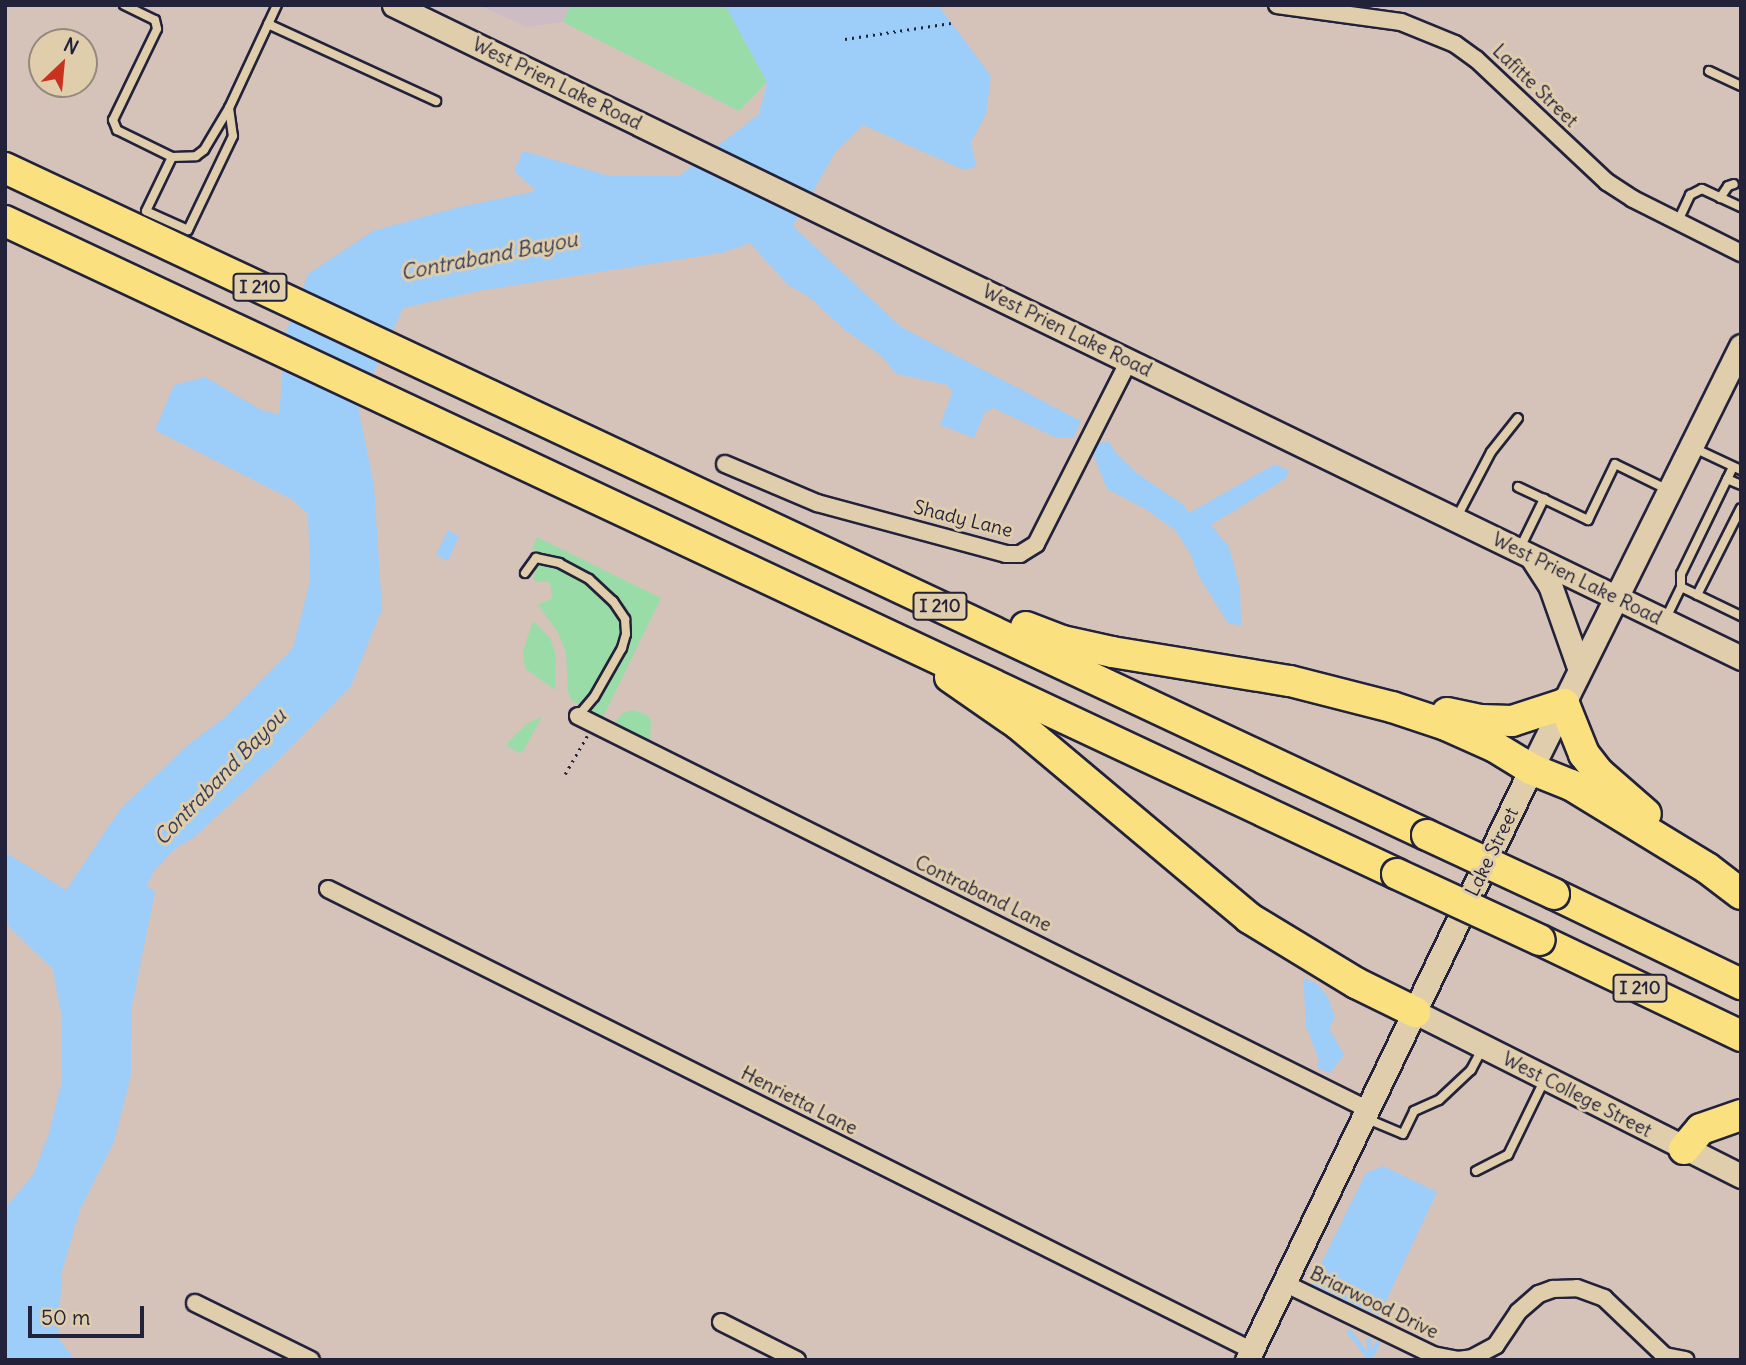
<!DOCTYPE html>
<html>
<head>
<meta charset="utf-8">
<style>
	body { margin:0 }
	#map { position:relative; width:1746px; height:1365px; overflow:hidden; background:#d5c3ba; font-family:Delius,sans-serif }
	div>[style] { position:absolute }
	.built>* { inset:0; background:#cebcc5 }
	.green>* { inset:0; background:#9adca7 }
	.water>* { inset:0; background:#9dcdf9 }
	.stream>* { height:4.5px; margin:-2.25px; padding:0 2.25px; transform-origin:2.25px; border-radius:2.25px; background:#9dcdf9 }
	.path>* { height:2.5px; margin-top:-1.25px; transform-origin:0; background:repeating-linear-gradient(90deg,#22223b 0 2px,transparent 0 7px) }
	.roads { filter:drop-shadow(2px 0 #22223b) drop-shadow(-2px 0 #22223b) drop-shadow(0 2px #22223b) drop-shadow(0 -2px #22223b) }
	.lane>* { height:8px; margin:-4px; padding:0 4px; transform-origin:4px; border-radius:4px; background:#dfcdab }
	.street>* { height:16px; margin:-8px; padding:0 8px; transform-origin:8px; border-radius:8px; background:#dfcdab }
	.secondary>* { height:23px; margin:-11.5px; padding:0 11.5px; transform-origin:11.5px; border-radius:11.5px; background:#dfcdab }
	.highway>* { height:30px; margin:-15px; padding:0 15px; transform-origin:15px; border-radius:15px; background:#fbe080 }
	.bridges { filter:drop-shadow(2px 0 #22223b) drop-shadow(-2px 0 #22223b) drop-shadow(0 2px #22223b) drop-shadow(0 -2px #22223b) }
	.highway-bridge>* { height:30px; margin:-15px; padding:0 15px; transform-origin:15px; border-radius:15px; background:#fbe080 }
	span { translate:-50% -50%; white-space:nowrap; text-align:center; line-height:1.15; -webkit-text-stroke:6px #dfcdab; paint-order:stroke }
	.shield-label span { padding:2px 5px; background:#dfcdab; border:2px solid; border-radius:5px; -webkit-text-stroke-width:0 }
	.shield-label { font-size:18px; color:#22223b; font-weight:700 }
	.street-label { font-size:19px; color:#22223b }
	.water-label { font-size:21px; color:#343c58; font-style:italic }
	.frame { position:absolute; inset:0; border:7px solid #22223b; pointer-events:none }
	.north { position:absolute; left:28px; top:28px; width:70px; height:70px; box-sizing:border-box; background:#dfcdab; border:2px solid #93897e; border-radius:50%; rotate:26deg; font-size:19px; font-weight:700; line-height:28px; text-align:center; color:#22223b }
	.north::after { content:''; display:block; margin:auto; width:24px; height:32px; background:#c8321e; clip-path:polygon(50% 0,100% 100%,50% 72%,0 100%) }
	.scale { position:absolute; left:28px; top:1306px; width:116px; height:32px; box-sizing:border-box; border:4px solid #22223b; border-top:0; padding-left:9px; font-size:21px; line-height:24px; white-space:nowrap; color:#22223b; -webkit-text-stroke:5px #dfcdab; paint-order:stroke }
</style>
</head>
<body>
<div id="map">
	<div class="built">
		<i style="clip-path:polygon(478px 5px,570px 5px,563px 22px,527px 27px)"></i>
	</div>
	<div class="green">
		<i style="clip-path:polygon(570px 5px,725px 5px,767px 82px,739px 111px,563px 22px)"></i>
		<i style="clip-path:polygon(537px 537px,661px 598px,603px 717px,590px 710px,627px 644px,631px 626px,624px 606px,583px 571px,532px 549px)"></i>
		<i style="clip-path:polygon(545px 563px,574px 573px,601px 592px,622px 618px,624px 635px,584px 707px,572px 701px,568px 692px,566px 652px,557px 631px,538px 605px,552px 598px,550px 582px,537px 582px,533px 579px,537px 565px)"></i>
		<i style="clip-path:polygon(533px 621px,550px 638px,556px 656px,555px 690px,525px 668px,523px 651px)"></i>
		<i style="clip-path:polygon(634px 710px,647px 715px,651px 720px,650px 740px,614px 723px,624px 712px)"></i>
		<i style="clip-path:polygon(542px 716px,524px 750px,520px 753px,508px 747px,508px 742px,527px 724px)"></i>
	</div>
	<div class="water">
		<i style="clip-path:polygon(725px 5px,938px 5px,991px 76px,986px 114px,971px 142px,976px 166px,964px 170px,863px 125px,836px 151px,793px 226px,901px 327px,1081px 421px,1073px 438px,1055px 437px,993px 408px,985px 412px,974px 438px,940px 425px,952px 392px,948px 385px,897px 374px,880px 355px,845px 330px,809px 297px,788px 285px,750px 243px,721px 253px,478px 291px,403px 308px,358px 407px,374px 485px,382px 609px,351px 686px,276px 762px,193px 838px,177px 847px,154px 871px,147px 886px,155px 892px,132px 1006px,131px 1075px,114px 1142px,80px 1210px,62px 1271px,58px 1338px,75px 1360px,5px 1360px,5px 1208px,33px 1175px,49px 1133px,62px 1080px,62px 1019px,53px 969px,11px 929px,5px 919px,5px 852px,66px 890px,121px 808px,188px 745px,225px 717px,293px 648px,310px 581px,308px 514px,291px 499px,155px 430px,174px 385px,205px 377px,261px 410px,279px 414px,286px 332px,308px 274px,373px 231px,455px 208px,536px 191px,514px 171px,523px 151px,610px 176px,679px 176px,759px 114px,767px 82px)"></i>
		<i style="clip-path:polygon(1109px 442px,1115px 452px,1138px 474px,1184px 505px,1189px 513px,1275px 464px,1289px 471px,1285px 479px,1211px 525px,1229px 547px,1240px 588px,1241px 626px,1228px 623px,1198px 575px,1190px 553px,1175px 530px,1147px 510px,1107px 489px,1093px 453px,1098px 443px)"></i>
		<i style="clip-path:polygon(448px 530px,459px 536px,448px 561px,436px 555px)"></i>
		<i style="clip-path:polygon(1303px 978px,1317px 984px,1328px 997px,1335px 1018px,1329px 1028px,1344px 1055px,1330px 1073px,1317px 1068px,1319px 1060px,1306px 1026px)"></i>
		<i style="clip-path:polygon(1383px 1166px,1437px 1192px,1379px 1316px,1311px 1284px,1366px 1173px)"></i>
	</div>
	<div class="stream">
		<i style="left:1349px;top:1331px;width:36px;rotate:53deg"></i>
		<i style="left:1369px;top:1340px;width:16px;rotate:86deg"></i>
		<i style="left:1370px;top:1357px;width:15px;rotate:-62deg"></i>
	</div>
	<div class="path">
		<i style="left:845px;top:39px;width:107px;rotate:-8.6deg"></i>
		<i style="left:565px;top:774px;width:44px;rotate:-59.9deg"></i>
	</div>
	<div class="roads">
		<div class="lane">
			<i style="left:124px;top:5px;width:34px;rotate:26deg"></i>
			<i style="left:155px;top:20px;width:9px;rotate:77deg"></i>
			<i style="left:157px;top:29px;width:101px;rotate:115.8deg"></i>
			<i style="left:113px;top:120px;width:11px;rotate:68deg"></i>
			<i style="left:117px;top:130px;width:61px;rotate:26.1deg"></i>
			<i style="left:268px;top:24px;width:185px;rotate:24.6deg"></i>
			<i style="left:1709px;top:71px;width:35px;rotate:25deg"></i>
			<i style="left:229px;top:108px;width:28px;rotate:82deg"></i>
			<i style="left:233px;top:136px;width:104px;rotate:115.6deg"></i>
			<i style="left:188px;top:230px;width:46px;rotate:-155.7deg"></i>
			<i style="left:146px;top:211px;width:60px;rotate:-64.3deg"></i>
			<i style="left:172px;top:157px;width:24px;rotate:-2deg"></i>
			<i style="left:196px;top:156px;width:10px;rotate:-37deg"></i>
			<i style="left:204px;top:150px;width:49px;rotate:-59.2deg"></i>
			<i style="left:229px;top:108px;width:114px;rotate:-65deg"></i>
			<i style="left:1720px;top:198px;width:14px;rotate:-56deg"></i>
			<i style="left:1728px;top:186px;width:6px;rotate:-18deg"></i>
			<i style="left:1678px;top:221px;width:29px;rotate:-65deg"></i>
			<i style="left:1690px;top:195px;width:13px;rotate:-27deg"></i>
			<i style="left:1702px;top:189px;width:43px;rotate:24.8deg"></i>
			<i style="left:1694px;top:448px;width:52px;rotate:25.1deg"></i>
			<i style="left:1727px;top:479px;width:15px;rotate:23deg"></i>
			<i style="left:1518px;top:487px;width:29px;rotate:25deg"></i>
			<i style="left:1457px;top:517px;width:73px;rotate:-62.4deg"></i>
			<i style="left:1491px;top:452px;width:43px;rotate:-51.5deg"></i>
			<i style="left:1520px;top:548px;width:55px;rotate:-63.9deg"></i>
			<i style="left:1544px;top:499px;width:49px;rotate:25.5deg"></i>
			<i style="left:1588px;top:520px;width:62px;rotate:-64.3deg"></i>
			<i style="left:1615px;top:464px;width:59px;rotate:26.1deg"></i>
			<i style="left:525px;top:573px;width:19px;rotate:-54deg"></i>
			<i style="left:536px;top:558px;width:24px;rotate:12deg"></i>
			<i style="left:559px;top:563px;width:34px;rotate:28deg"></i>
			<i style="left:589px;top:579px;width:33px;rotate:43deg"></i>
			<i style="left:613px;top:601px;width:22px;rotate:56deg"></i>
			<i style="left:625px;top:619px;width:15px;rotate:86deg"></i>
			<i style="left:626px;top:634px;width:15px;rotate:106deg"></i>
			<i style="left:622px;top:648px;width:56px;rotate:119.7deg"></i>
			<i style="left:594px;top:697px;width:25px;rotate:130deg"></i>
			<i style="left:1681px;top:587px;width:67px;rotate:25.8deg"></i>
			<i style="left:1697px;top:595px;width:97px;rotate:-63.2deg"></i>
			<i style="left:1665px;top:620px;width:37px;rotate:-64deg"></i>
			<i style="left:1681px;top:587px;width:13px;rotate:-90deg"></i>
			<i style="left:1681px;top:574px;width:119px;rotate:-64.1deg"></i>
			<i style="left:1365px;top:1118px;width:41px;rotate:22.8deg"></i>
			<i style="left:1403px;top:1134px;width:25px;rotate:-64deg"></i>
			<i style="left:1414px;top:1111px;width:27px;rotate:-24deg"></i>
			<i style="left:1439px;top:1100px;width:44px;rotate:-43.2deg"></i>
			<i style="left:1471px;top:1070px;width:24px;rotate:-62deg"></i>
			<i style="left:1476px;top:1171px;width:36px;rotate:-27deg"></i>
			<i style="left:1508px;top:1155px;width:82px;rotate:-64.1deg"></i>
		</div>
		<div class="street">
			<i style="left:1277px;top:5px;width:125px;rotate:7.8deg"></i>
			<i style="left:1401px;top:22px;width:58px;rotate:22.2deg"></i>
			<i style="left:1455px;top:44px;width:26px;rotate:36deg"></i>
			<i style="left:1476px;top:59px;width:180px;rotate:43.2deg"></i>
			<i style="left:1607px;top:182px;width:31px;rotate:33deg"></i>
			<i style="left:1633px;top:199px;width:121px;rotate:26.6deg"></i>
			<i style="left:725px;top:464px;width:100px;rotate:23deg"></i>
			<i style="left:817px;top:503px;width:196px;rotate:15.1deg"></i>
			<i style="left:1006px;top:554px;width:14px"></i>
			<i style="left:1020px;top:554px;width:19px;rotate:-32deg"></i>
			<i style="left:1036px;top:544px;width:205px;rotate:-63.1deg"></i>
			<i style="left:578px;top:716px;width:884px;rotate:26.48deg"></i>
			<i style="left:328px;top:889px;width:1032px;rotate:26.54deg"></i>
			<i style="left:1284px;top:1283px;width:165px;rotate:25.8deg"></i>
			<i style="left:1433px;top:1355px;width:25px;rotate:11deg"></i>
			<i style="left:1458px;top:1360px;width:14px;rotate:-8deg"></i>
			<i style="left:1472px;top:1358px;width:27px;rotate:-28deg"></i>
			<i style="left:1496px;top:1345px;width:40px;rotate:-56deg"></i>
			<i style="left:1518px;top:1312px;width:28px;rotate:-41deg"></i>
			<i style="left:1539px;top:1294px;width:15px;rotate:-20deg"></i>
			<i style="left:1553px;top:1289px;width:24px;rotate:-2deg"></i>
			<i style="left:1577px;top:1288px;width:29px;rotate:20deg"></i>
			<i style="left:1604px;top:1298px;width:84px;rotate:43.6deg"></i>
			<i style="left:1665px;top:1356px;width:21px;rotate:11deg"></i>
			<i style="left:195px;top:1303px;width:129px;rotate:26.2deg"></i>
			<i style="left:721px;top:1322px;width:85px;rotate:26.6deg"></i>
		</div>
		<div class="secondary">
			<i style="left:394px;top:5px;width:1497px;rotate:25.86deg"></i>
			<i style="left:1533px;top:559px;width:31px;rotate:57deg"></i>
			<i style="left:1550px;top:585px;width:90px;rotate:70.6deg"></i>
			<i style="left:1415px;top:1012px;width:365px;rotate:26.7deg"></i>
			<i style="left:1247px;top:1360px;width:656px;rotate:-64.33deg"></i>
			<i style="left:1531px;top:769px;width:472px;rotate:-63.6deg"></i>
		</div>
		<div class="highway">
			<i style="left:5px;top:168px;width:1571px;rotate:25.13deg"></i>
			<i style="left:5px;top:221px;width:1538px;rotate:25.13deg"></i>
			<i style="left:1026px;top:627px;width:39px;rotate:21deg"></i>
			<i style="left:1062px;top:641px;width:51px;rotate:12.4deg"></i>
			<i style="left:1112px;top:652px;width:180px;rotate:9.3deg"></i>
			<i style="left:1290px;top:681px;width:105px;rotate:14.3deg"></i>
			<i style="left:1392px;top:707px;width:57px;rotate:18.4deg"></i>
			<i style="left:1446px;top:725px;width:54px;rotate:24.2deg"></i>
			<i style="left:1495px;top:747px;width:42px;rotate:31.4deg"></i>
			<i style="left:1531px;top:769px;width:43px;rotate:21.8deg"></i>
			<i style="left:1571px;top:785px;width:159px;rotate:31.4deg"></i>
			<i style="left:1707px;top:868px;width:43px;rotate:37.4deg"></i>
			<i style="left:950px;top:677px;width:83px;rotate:34.7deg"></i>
			<i style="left:1018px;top:724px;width:302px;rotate:40deg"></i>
			<i style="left:1249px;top:918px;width:125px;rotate:31.3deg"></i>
			<i style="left:1356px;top:983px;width:66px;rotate:26.2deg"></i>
			<i style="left:1447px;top:713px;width:35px;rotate:12deg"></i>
			<i style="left:1481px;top:720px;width:31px;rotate:2deg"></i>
			<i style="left:1512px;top:721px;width:55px;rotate:-18.1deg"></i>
			<i style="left:1564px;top:704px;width:54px;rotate:68.2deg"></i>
			<i style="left:1584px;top:754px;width:24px;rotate:52deg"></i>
			<i style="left:1599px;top:773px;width:62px;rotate:41.1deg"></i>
			<i style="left:1554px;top:894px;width:208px;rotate:25.7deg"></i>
			<i style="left:1540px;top:940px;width:223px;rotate:25.5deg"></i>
			<i style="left:1684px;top:1149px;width:26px;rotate:-50deg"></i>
			<i style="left:1701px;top:1129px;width:42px;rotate:-19.3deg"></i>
		</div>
	</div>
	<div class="bridges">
		<div class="highway-bridge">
			<i style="left:1427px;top:835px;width:140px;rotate:24.9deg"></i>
			<i style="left:1397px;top:874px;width:157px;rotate:24.8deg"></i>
		</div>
	</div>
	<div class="shield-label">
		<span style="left:260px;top:287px">I 210</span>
		<span style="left:940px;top:606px">I 210</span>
		<span style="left:1640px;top:988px">I 210</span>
	</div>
	<div class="street-label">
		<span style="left:557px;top:84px;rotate:26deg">West Prien Lake Road</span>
		<span style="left:1535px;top:86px;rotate:44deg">Lafitte Street</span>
		<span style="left:1067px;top:331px;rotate:26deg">West Prien Lake Road</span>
		<span style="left:963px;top:519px;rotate:14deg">Shady Lane</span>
		<span style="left:1577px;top:579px;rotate:26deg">West Prien Lake Road</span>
		<span style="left:1492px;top:852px;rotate:-64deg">Lake Street</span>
		<span style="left:983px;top:894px;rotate:26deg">Contraband Lane</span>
		<span style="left:1577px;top:1095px;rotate:27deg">West College Street</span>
		<span style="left:799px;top:1101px;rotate:27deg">Henrietta Lane</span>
		<span style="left:1374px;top:1303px;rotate:26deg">Briarwood Drive</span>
	</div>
	<div class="water-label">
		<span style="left:489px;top:256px;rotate:-11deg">Contraband Bayou</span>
		<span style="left:220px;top:777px;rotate:-46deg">Contraband Bayou</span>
	</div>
	<div class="frame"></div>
	<div class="north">N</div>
	<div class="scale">50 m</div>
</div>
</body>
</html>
